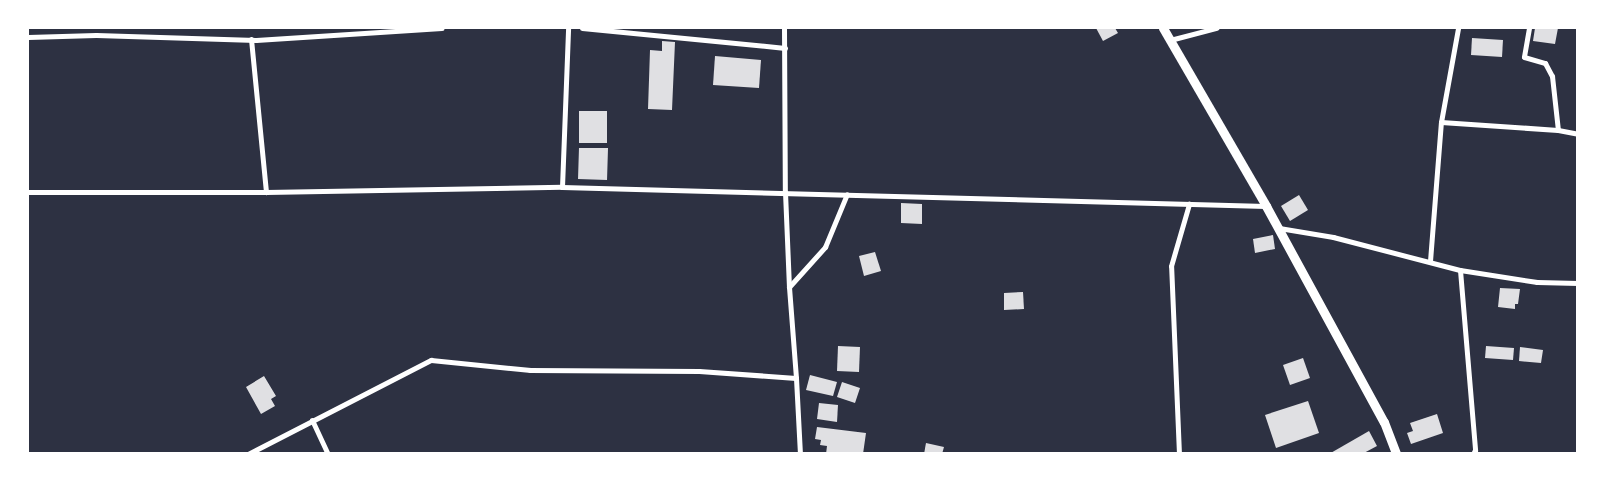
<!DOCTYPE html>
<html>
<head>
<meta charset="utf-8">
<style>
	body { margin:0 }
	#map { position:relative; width:1605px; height:481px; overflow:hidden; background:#2d3142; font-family:Karla,sans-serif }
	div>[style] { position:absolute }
	.building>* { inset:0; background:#e0e0e3 }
	.minor>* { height:5px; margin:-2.5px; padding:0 2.5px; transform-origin:2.5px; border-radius:2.5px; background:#fff }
	.tertiary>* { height:9px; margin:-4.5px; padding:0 4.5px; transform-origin:4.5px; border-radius:4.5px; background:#fff }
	span { translate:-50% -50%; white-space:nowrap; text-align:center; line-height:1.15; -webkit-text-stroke:5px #fff; paint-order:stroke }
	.frame { position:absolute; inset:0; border:29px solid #fff; pointer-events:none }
</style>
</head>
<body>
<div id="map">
	<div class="building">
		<i style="clip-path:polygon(1096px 28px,1115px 28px,1118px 33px,1103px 41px)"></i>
		<i style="clip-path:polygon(1535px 28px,1558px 28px,1555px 44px,1533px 41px)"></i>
		<i style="clip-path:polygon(1472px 38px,1503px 40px,1502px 57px,1471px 55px)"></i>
		<i style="clip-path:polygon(662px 41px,675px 42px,672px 110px,648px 109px,650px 50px,662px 51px)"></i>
		<i style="clip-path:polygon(715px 56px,761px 60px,759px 88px,713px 85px)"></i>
		<i style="clip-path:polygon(579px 111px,607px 111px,607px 143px,579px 143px)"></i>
		<i style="clip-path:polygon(579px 148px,608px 148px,607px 180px,578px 179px)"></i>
		<i style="clip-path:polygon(1299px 195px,1308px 210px,1290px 221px,1281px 206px)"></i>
		<i style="clip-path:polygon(901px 203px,922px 204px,922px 224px,901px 223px)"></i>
		<i style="clip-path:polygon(1273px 235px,1275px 249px,1255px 253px,1253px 239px)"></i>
		<i style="clip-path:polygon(875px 252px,881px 271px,864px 276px,859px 256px)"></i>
		<i style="clip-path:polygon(1500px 288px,1520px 289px,1518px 304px,1515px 304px,1515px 309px,1498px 307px)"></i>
		<i style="clip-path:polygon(1023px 292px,1024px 309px,1004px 310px,1004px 293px)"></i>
		<i style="clip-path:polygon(838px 346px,860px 347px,859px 372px,837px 371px)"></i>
		<i style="clip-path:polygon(1486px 346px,1514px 348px,1513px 360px,1485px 358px)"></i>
		<i style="clip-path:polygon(1520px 347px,1543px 350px,1541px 363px,1519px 361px)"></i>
		<i style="clip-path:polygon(1303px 358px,1310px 378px,1290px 385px,1283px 365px)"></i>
		<i style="clip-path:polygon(810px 375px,837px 382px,833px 396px,806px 390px)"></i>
		<i style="clip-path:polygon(264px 376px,276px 396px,271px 399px,275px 406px,261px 414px,246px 387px)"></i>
		<i style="clip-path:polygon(842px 382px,860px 388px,855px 403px,837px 397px)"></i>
		<i style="clip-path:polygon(1308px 401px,1319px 433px,1276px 448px,1265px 415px)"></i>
		<i style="clip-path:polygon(819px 403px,838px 405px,837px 422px,817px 419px)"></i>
		<i style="clip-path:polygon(1437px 414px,1443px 433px,1411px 444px,1407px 433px,1413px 431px,1410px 423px)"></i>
		<i style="clip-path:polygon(817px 427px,866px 433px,863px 454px,826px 454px,827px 446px,820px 445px,821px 440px,815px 439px)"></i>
		<i style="clip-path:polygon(1369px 431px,1377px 446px,1362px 454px,1329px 454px)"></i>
		<i style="clip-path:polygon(926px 443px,944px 447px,942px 454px,924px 454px)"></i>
	</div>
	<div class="minor">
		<i style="left:582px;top:28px;width:204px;rotate:5.6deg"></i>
		<i style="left:784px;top:28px;width:164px;rotate:89.7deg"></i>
		<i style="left:785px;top:192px;width:95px;rotate:87.6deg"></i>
		<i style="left:789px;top:287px;width:91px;rotate:85.6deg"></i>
		<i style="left:796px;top:378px;width:76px;rotate:87deg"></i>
		<i style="left:1529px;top:28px;width:29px;rotate:100deg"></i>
		<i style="left:1524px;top:57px;width:22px;rotate:16deg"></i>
		<i style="left:1545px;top:63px;width:15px;rotate:62deg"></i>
		<i style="left:1552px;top:76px;width:54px;rotate:83.7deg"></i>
		<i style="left:28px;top:37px;width:68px;rotate:-1.7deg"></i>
		<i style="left:96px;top:35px;width:160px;rotate:1.8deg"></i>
		<i style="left:256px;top:40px;width:186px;rotate:-3.7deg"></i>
		<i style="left:251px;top:39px;width:154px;rotate:84.4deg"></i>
		<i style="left:1170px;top:40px;width:48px;rotate:-14.6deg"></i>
		<i style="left:1441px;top:122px;width:117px;rotate:3.9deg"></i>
		<i style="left:1558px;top:130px;width:20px;rotate:11deg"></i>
		<i style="left:562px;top:187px;width:159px;rotate:-87.8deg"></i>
		<i style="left:28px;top:192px;width:238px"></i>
		<i style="left:266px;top:192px;width:296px;rotate:-1deg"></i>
		<i style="left:562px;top:187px;width:704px;rotate:1.55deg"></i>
		<i style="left:1279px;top:228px;width:55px;rotate:9.5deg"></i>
		<i style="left:1333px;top:237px;width:131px;rotate:14.6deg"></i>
		<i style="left:1460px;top:270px;width:78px;rotate:8.9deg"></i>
		<i style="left:1537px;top:282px;width:41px;rotate:1.4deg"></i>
		<i style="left:1430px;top:261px;width:139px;rotate:-85.5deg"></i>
		<i style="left:1441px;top:122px;width:96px;rotate:-79.7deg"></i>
		<i style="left:1460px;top:270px;width:181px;rotate:85.2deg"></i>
		<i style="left:1475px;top:450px;width:4px;rotate:117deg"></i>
		<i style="left:789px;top:287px;width:54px;rotate:-48deg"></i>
		<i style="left:825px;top:247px;width:57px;rotate:-67.5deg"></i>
		<i style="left:312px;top:420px;width:38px;rotate:65deg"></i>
		<i style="left:248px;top:454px;width:206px;rotate:-27.2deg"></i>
		<i style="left:431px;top:360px;width:100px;rotate:5.8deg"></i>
		<i style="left:530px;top:370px;width:169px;rotate:0.3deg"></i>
		<i style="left:699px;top:371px;width:97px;rotate:4.1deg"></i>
		<i style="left:1179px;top:454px;width:188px;rotate:-92.4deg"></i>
		<i style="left:1171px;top:266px;width:65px;rotate:-73.8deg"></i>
	</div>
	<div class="tertiary">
		<i style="left:1163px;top:28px;width:206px;rotate:59.9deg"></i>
		<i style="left:1266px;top:206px;width:246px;rotate:61.4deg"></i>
		<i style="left:1384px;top:422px;width:34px;rotate:69deg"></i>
	</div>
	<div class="frame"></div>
</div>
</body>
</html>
